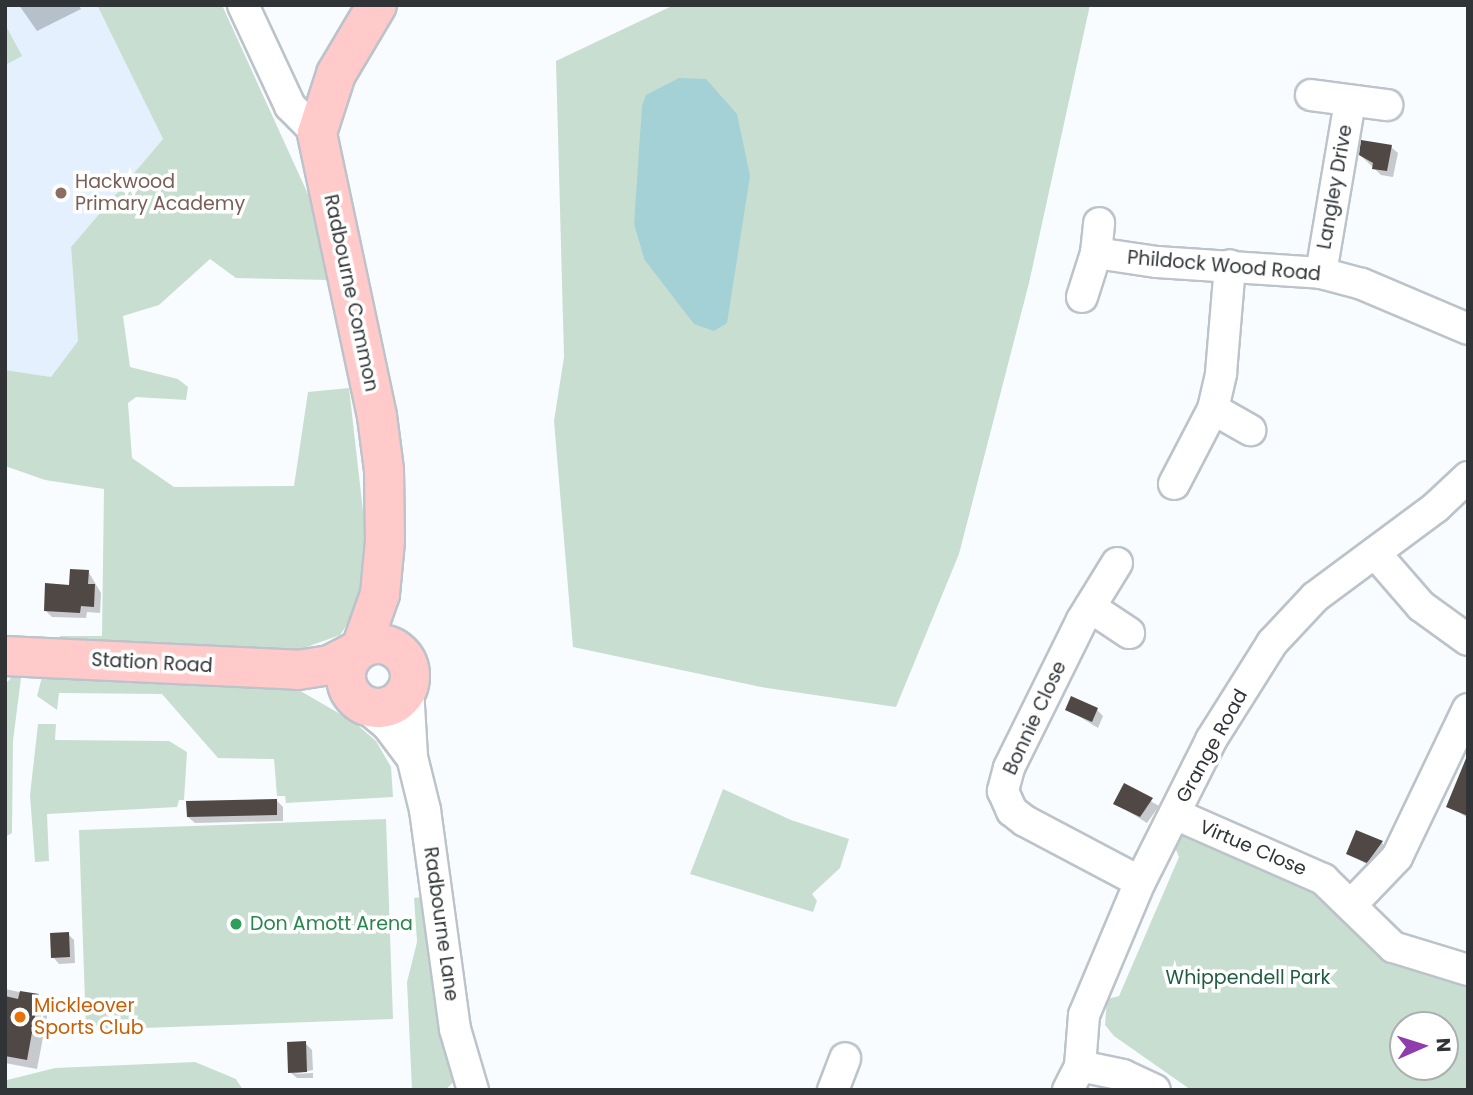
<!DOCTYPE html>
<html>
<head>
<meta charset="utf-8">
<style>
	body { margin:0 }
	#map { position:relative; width:1473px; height:1095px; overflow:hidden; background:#f9fcff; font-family:Poppins,sans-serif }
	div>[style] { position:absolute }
	.built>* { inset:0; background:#e4f0fe }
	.green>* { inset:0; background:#c8ded1 }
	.water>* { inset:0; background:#a3d1d5 }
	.shadow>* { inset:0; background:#0003 }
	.building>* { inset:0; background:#504845 }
	.roads { filter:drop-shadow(2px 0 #bcc3ca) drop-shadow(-2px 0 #bcc3ca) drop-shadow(0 2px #bcc3ca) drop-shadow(0 -2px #bcc3ca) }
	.minor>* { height:30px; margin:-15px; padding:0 15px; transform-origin:15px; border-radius:15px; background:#fff }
	.major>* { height:38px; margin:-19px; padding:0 19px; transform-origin:19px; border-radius:19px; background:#ffcac9 }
	.major>.ring { margin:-19px; padding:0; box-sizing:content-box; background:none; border:38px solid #ffcac9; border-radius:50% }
	.dots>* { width:19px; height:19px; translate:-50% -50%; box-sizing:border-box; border:4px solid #fff; border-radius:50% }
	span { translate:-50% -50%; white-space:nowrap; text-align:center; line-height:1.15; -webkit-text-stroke:7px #fff; paint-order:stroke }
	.education-label { font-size:19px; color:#785e54 }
	.left { translate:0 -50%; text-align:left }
	.street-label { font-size:19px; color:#313437 }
	.leisure-label { font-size:19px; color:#27864d }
	.park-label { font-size:19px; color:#1f5c41 }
	.food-label { font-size:19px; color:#c56008 }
	.frame { position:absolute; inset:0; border:7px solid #313437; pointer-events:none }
	.north { position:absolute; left:1389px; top:1011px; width:70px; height:70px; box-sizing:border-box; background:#fff; border:2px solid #adaeaf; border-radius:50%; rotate:87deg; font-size:19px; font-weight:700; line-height:28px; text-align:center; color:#313437 }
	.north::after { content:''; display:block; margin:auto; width:24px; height:32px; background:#8f3dac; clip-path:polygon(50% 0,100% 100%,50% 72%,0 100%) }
</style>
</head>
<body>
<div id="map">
	<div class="built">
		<i style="clip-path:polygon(5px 5px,97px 5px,163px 139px,71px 247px,78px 341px,51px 377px,5px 370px)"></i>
	</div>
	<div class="green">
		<i style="clip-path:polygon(97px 5px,222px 5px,312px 203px,330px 280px,236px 278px,210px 259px,159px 305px,123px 316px,130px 367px,178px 379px,188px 387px,186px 400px,136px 397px,128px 403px,132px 458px,174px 487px,294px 486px,308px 392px,349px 388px,366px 537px,357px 610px,340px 635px,301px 649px,248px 650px,60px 642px,60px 636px,102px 636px,104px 489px,45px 480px,5px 466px,5px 370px,51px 377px,78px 341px,71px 247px,163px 139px)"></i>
		<i style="clip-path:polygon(evenodd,674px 5px,1090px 5px,1029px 283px,959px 554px,896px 707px,761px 687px,573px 647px,554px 421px,564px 357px,556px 61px,674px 5px,640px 180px,644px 259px,634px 225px,640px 180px)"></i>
		<i style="clip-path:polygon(5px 24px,22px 56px,5px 65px)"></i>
		<i style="clip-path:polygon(43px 673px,297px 689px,354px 722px,376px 741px,391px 767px,393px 797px,286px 803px,285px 796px,277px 796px,274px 759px,218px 758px,162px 694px,59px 693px,57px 710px,37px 696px)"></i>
		<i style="clip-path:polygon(14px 675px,21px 678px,13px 741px,12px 833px,5px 837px,5px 684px)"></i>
		<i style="clip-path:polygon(38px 724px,56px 724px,55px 740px,169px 741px,187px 752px,184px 800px,179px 800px,177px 807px,47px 814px,49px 861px,35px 862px,30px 795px)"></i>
		<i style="clip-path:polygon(723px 789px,791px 820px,849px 839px,840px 868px,812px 894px,817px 901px,813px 912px,690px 874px)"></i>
		<i style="clip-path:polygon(386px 819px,393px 1019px,86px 1030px,79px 830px)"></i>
		<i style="clip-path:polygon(evenodd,1181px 832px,1282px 869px,1468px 978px,1468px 1090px,1191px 1090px,1114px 1036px,1105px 1025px,1107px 999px,1119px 996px,1179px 857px,1174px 845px,1181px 832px,1403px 1025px,1445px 1025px,1445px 1067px,1403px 1067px,1403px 1025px)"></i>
		<i style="clip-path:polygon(422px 897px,458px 1078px,445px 1090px,412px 1090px,407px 982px,417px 942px,414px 898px)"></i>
		<i style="clip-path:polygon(195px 1062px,236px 1079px,243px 1090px,5px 1090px,7px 1080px,55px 1068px)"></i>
	</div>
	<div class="water">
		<i style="clip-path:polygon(679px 78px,706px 79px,737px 114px,750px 176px,727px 323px,714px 331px,694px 324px,644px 259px,634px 225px,642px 106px,646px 95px)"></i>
	</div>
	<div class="shadow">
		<i style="clip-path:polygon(19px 5px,79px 5px,81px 9px,37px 31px)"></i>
		<i style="clip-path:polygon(1391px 147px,1398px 153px,1393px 177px,1381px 175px,1360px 155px)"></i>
		<i style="clip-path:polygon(88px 571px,101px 593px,100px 613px,87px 612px,86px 618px,52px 617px,45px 610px)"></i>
		<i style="clip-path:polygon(1067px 709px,1097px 710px,1103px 716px,1098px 728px)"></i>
		<i style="clip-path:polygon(1468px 784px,1468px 818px,1448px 806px)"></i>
		<i style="clip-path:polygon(1125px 786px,1159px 806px,1147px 823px,1115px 803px)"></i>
		<i style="clip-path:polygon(276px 800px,283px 807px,283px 821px,195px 823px,188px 817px)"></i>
		<i style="clip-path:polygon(1382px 843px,1388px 849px,1374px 868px,1348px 854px)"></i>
		<i style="clip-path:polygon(68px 934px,74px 940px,75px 963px,59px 964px,53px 957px)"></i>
		<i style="clip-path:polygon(5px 989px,38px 996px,49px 1006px,37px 1069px,5px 1063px)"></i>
		<i style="clip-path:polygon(305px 1043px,312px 1050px,313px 1070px,294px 1074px,313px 1073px,313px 1078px,297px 1078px,290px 1072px)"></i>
	</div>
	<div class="building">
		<i style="clip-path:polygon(1361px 140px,1392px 145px,1387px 171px,1372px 169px,1373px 163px,1359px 155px)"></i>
		<i style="clip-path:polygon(70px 569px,89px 570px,88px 584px,95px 584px,94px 607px,81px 606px,80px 613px,44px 611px,45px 583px,69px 585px)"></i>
		<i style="clip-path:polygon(1071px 696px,1098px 708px,1092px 722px,1065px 710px)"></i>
		<i style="clip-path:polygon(1467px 756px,1468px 756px,1468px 816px,1446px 807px)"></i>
		<i style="clip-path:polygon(1124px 783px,1153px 798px,1140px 817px,1113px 804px)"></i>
		<i style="clip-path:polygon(277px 799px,277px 815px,187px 817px,186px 801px)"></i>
		<i style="clip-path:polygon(1356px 830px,1383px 841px,1367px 863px,1346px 854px)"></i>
		<i style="clip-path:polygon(69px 932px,70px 957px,51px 958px,50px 933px)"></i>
		<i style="clip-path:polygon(20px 991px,39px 994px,27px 1060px,5px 1056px,5px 996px,18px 999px)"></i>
		<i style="clip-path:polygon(306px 1041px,307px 1072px,288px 1073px,287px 1042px)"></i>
	</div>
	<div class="roads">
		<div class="minor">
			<i style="left:243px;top:5px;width:111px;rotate:65deg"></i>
			<i style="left:290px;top:106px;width:38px;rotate:45deg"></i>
			<i style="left:1311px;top:95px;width:77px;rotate:7.5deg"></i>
			<i style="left:1096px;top:253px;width:62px;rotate:8.4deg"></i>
			<i style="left:1157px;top:262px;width:164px;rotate:3.8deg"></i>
			<i style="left:1321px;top:273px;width:42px;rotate:15deg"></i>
			<i style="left:1362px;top:284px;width:115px;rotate:23deg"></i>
			<i style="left:1321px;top:273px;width:174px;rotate:-80.4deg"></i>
			<i style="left:1082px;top:297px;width:46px;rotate:-72.3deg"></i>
			<i style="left:1096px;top:253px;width:30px;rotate:-84deg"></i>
			<i style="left:1213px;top:409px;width:43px;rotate:29.6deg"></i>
			<i style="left:1174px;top:484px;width:85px;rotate:-62.5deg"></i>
			<i style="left:1213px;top:409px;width:37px;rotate:-77deg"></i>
			<i style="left:1221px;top:373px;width:108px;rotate:-85.2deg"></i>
			<i style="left:1375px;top:553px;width:70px;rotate:49deg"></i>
			<i style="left:1421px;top:606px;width:58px;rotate:35.9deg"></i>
			<i style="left:1117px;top:563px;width:67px;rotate:121.6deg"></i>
			<i style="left:1082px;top:620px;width:165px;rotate:116.3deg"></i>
			<i style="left:1009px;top:768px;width:24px;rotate:105deg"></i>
			<i style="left:1003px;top:791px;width:22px;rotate:66deg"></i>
			<i style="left:1012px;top:811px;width:16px;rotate:38deg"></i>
			<i style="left:1025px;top:821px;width:130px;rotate:27.9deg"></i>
			<i style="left:1090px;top:607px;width:47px;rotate:33.7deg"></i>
			<i style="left:408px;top:689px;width:68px;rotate:86.6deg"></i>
			<i style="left:412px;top:757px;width:55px;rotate:76.2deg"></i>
			<i style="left:425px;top:810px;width:221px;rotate:82.2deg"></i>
			<i style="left:455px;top:1029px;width:64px;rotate:73.6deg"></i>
			<i style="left:362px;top:704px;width:34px;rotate:40deg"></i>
			<i style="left:388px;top:726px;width:39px;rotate:53deg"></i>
			<i style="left:1175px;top:814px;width:162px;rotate:23.7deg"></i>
			<i style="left:1323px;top:879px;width:98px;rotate:44.2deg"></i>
			<i style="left:1393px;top:947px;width:78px;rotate:17deg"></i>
			<i style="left:1352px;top:904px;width:65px;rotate:-46.2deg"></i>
			<i style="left:1397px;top:857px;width:164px;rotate:-64.4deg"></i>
			<i style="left:1080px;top:1066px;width:44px;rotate:11.8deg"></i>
			<i style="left:1123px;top:1075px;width:35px;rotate:25deg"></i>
			<i style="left:833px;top:1090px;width:34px;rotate:-69deg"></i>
			<i style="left:1068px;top:1090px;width:27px;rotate:-63deg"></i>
			<i style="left:1080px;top:1066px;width:51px;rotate:-85.5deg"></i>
			<i style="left:1084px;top:1015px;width:144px;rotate:-67.2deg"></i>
			<i style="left:1140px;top:882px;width:159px;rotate:-63.4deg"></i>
			<i style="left:1211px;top:740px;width:115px;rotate:-57.8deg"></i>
			<i style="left:1272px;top:643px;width:63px;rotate:-46.9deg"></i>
			<i style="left:1315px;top:597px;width:151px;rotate:-36.6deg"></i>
			<i style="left:1436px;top:507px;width:44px;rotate:-43.2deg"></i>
		</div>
		<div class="major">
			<i class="ring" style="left:346px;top:644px;width:26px;height:26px"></i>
			<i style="left:361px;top:648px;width:57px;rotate:-70.6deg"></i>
			<i style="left:380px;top:594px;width:53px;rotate:-84.6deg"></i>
			<i style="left:385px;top:541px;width:71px;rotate:-90.8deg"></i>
			<i style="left:384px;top:470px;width:54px;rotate:-97.4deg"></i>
			<i style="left:377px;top:416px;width:289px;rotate:-102deg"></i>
			<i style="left:317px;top:133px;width:62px;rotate:-72.1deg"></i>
			<i style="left:336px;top:74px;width:80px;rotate:-59.3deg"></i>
			<i style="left:5px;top:656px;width:293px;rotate:2.7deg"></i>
			<i style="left:298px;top:670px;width:32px;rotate:-9deg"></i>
			<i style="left:330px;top:665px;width:32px;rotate:-28deg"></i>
		</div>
	</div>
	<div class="dots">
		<i style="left:61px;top:193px;background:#8d6e63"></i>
		<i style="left:236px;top:924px;background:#2e9e5b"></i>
		<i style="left:20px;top:1017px;background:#e8710a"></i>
	</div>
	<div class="education-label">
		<span class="left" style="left:75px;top:193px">Hackwood<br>Primary Academy</span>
	</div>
	<div class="street-label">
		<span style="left:1335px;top:187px;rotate:-80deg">Langley Drive</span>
		<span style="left:1224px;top:266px;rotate:5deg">Phildock Wood Road</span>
		<span style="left:351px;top:293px;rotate:78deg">Radbourne Common</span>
		<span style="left:152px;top:663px;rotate:3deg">Station Road</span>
		<span style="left:1035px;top:718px;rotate:-65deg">Bonnie Close</span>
		<span style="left:1212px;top:746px;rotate:-61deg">Grange Road</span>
		<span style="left:1253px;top:848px;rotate:23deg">Virtue Close</span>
		<span style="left:441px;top:924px;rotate:82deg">Radbourne Lane</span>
	</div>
	<div class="leisure-label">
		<span class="left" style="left:250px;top:924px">Don Amott Arena</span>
	</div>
	<div class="park-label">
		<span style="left:1248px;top:978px">Whippendell Park</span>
	</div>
	<div class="food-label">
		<span class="left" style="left:34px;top:1017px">Mickleover<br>Sports Club</span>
	</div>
	<div class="frame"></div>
	<div class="north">N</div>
</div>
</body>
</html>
